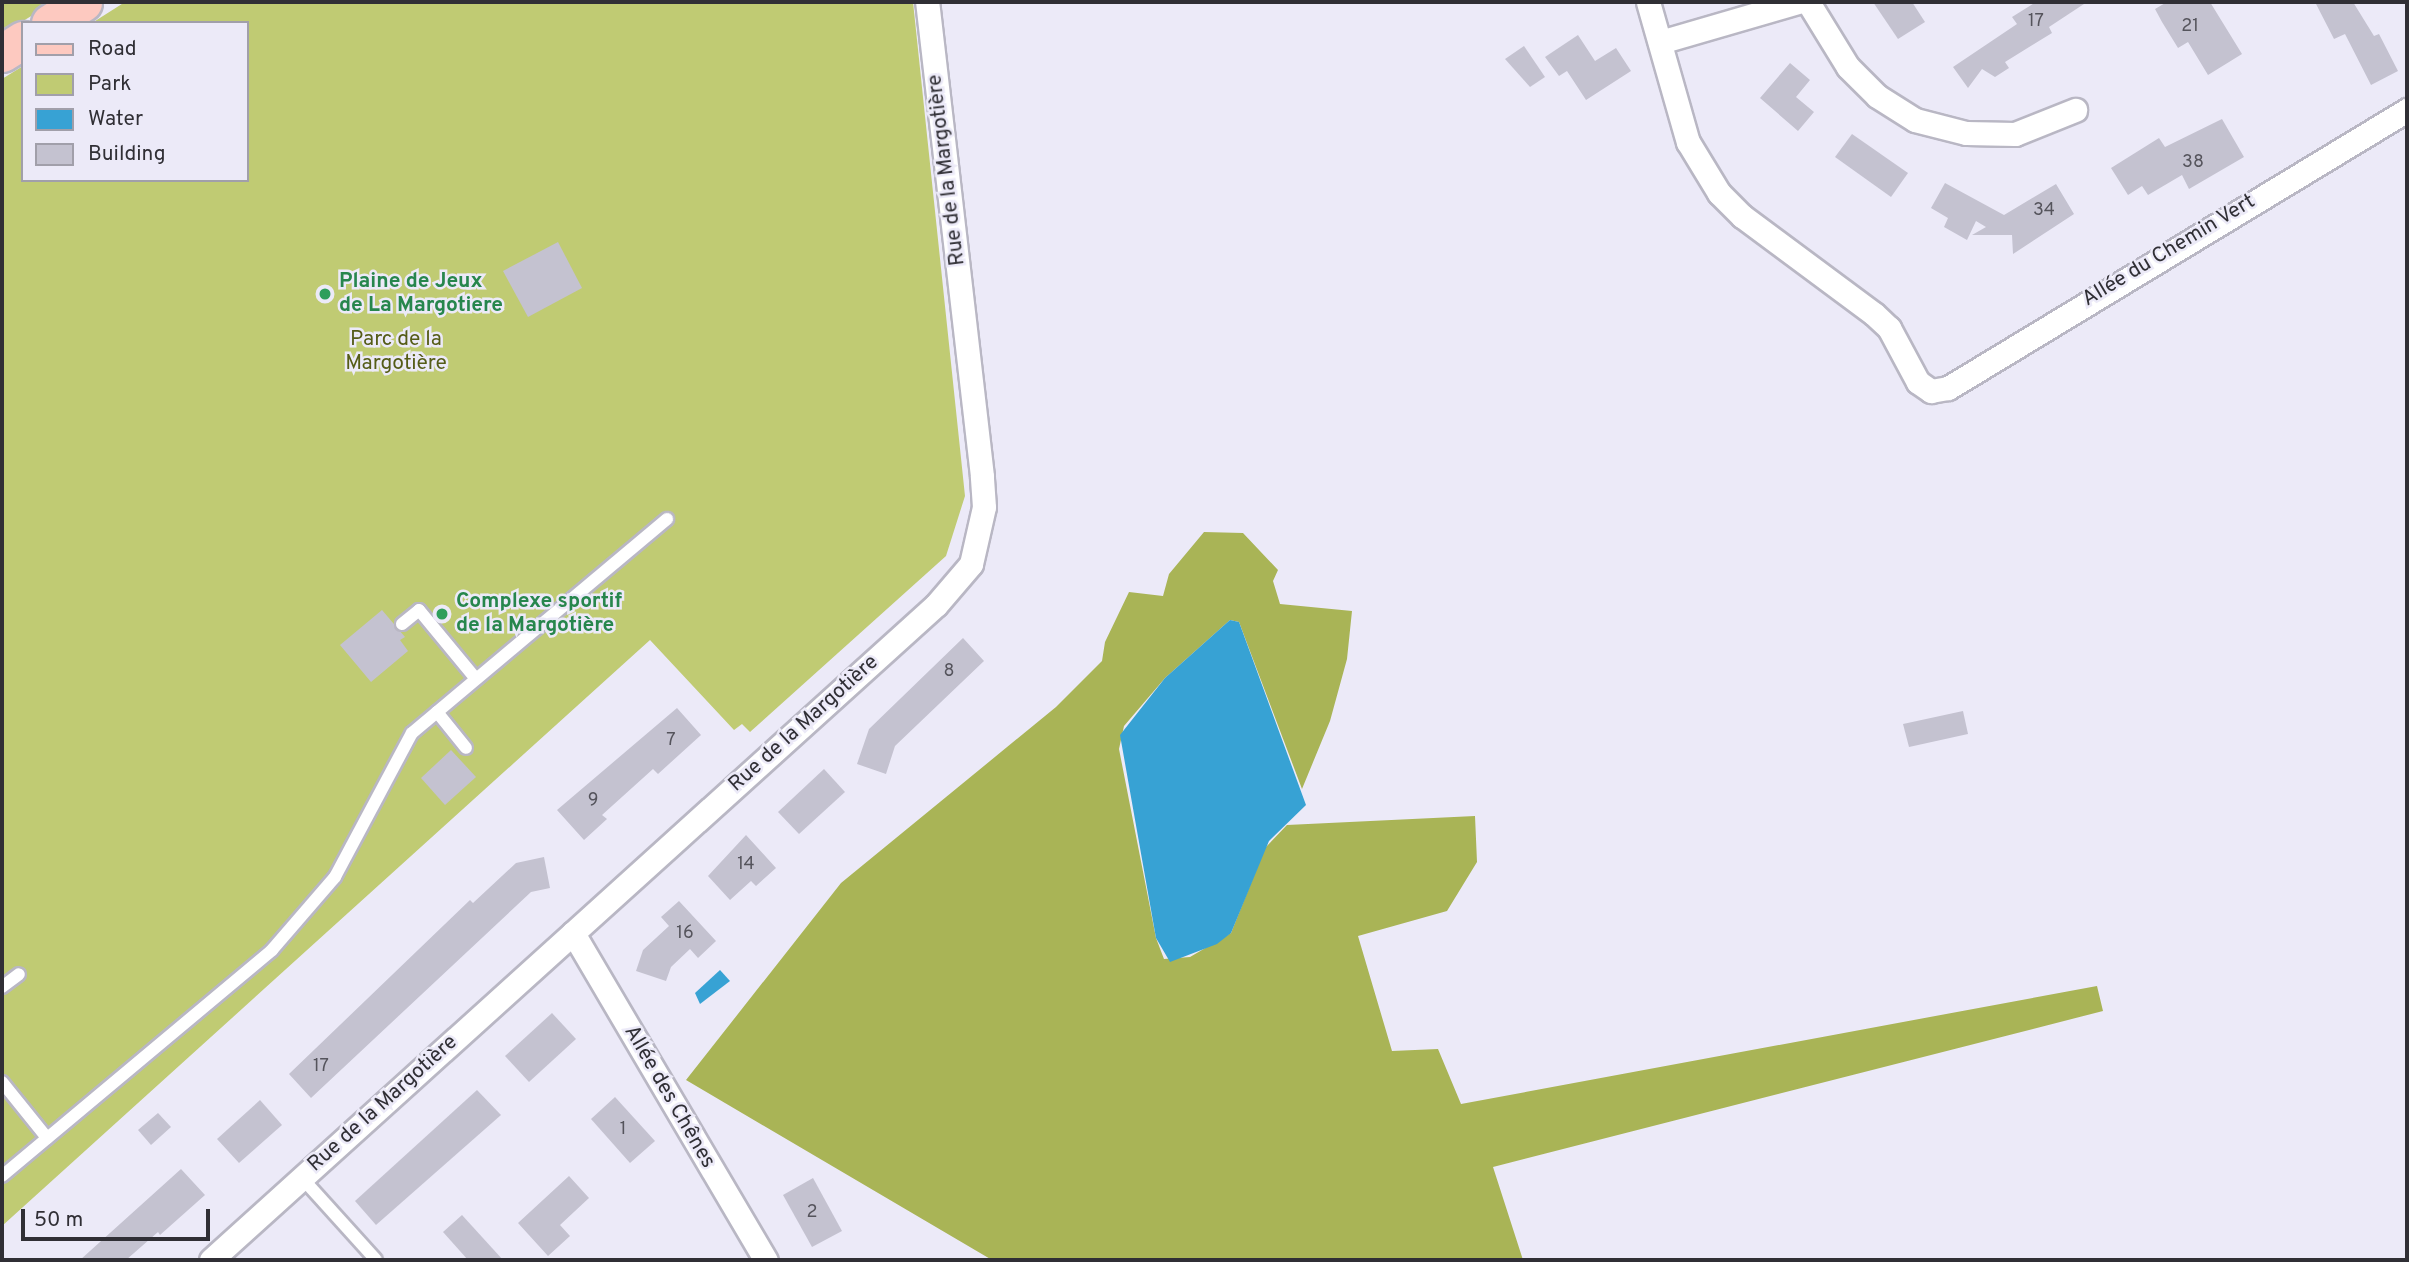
<!DOCTYPE html>
<html>
<head>
<meta charset="utf-8">
<style>
	body { margin:0 }
	#map { position:relative; width:2409px; height:1262px; overflow:hidden; background:#eceaf8; font-family:Overpass,sans-serif }
	div>[style] { position:absolute }
	.green>* { inset:0; background:#c0cb73 }
	.forest>* { inset:0; background:#a9b456 }
	.water>* { inset:0; background:#37a2d4 }
	.building>* { inset:0; background:#c4c2d0 }
	.roads { filter:drop-shadow(2px 0 #b9b7c4) drop-shadow(-2px 0 #b9b7c4) drop-shadow(0 2px #b9b7c4) drop-shadow(0 -2px #b9b7c4) }
	.lane>* { height:12px; margin:-6px; padding:0 6px; transform-origin:6px; border-radius:6px; background:#fff }
	.street>* { height:23px; margin:-11.5px; padding:0 11.5px; transform-origin:11.5px; border-radius:11.5px; background:#fff }
	.primary>* { height:37px; margin:-18.5px; padding:0 18.5px; transform-origin:18.5px; border-radius:18.5px; background:#fdc9c0 }
	.dots>* { width:19px; height:19px; translate:-50% -50%; box-sizing:border-box; border:4px solid #eceaf8; border-radius:50% }
	span { translate:-50% -50%; white-space:nowrap; text-align:center; line-height:1.15; -webkit-text-stroke:5px #eceaf8; paint-order:stroke }
	.number-label { font-size:18px; color:#55545c }
	.number-label span { -webkit-text-stroke-width:0 }
	.street-label { font-size:21px; color:#302f35 }
	.leisure-label { font-size:21px; color:#27864d; font-weight:700 }
	.left { translate:0 -50%; text-align:left }
	.park-label { font-size:21px; color:#555c17 }
	.frame { position:absolute; inset:0; border:4px solid #302f35; pointer-events:none }
	.legend { position:absolute; left:21px; top:21px; width:228px; height:161px; box-sizing:border-box; background:#eceaf8; border:2px solid #a19faa; margin:0; padding:9px 12px; list-style:none; font-size:21px; color:#302f35 }
	.legend li { display:flex; align-items:center; gap:14px; height:35px }
	.legend b { width:35px; border:2px solid #a19faa }
	.scale { position:absolute; left:21px; top:1209px; width:189px; height:32px; box-sizing:border-box; border:4px solid #302f35; border-top:0; padding-left:9px; font-size:21px; line-height:24px; white-space:nowrap; color:#302f35; -webkit-text-stroke:5px #eceaf8; paint-order:stroke }
</style>
</head>
<body>
<div id="map">
	<div class="green">
		<i style="clip-path:polygon(2px 2px,54px 2px,2px 34px)"></i>
		<i style="clip-path:polygon(125px 2px,913px 2px,965px 496px,946px 556px,750px 732px,742px 724px,734px 730px,650px 640px,2px 1226px,2px 79px,23px 66px,23px 180px,247px 180px,247px 23px,92px 23px)"></i>
	</div>
	<div class="forest">
		<i style="clip-path:polygon(1204px 532px,1243px 533px,1278px 570px,1273px 581px,1280px 604px,1352px 611px,1347px 659px,1330px 721px,1302px 789px,1239px 622px,1230px 620px,1165px 678px,1124px 726px,1119px 749px,1156px 938px,1164px 959px,1190px 957px,1231px 933px,1265px 848px,1287px 825px,1475px 816px,1477px 862px,1447px 911px,1358px 936px,1392px 1051px,1438px 1049px,1461px 1104px,2097px 986px,2103px 1011px,1493px 1167px,1523px 1260px,992px 1260px,686px 1080px,841px 883px,1056px 707px,1102px 661px,1105px 642px,1129px 592px,1163px 596px,1169px 574px)"></i>
	</div>
	<div class="water">
		<i style="clip-path:polygon(1230px 620px,1239px 622px,1306px 805px,1269px 841px,1231px 933px,1217px 944px,1170px 962px,1156px 938px,1120px 735px,1165px 678px)"></i>
		<i style="clip-path:polygon(720px 970px,730px 981px,700px 1004px,695px 993px)"></i>
	</div>
	<div class="building">
		<i style="clip-path:polygon(1873px 2px,1912px 2px,1925px 22px,1898px 39px)"></i>
		<i style="clip-path:polygon(2036px 2px,2087px 2px,2049px 27px,2052px 33px,2005px 62px,2009px 68px,1995px 77px,1982px 69px,1968px 88px,1953px 67px,2017px 24px,2012px 17px)"></i>
		<i style="clip-path:polygon(2167px 2px,2210px 2px,2242px 54px,2208px 75px,2188px 42px,2178px 48px,2162px 22px,2155px 9px)"></i>
		<i style="clip-path:polygon(2315px 2px,2353px 2px,2374px 36px,2379px 34px,2398px 71px,2371px 85px,2345px 34px,2334px 39px)"></i>
		<i style="clip-path:polygon(1578px 35px,1595px 61px,1616px 48px,1631px 71px,1586px 100px,1567px 71px,1559px 76px,1545px 57px)"></i>
		<i style="clip-path:polygon(1524px 46px,1545px 77px,1530px 87px,1505px 59px)"></i>
		<i style="clip-path:polygon(1790px 63px,1810px 80px,1796px 97px,1814px 112px,1798px 131px,1760px 98px)"></i>
		<i style="clip-path:polygon(2222px 119px,2244px 157px,2189px 189px,2182px 175px,2148px 195px,2142px 186px,2128px 195px,2111px 168px,2159px 138px,2165px 147px)"></i>
		<i style="clip-path:polygon(1852px 134px,1908px 173px,1891px 197px,1835px 157px)"></i>
		<i style="clip-path:polygon(1945px 183px,2004px 215px,2056px 184px,2074px 214px,2013px 254px,2012px 235px,1972px 235px,1986px 227px,1976px 221px,1967px 240px,1944px 227px,1948px 218px,1931px 208px)"></i>
		<i style="clip-path:polygon(558px 242px,582px 288px,528px 317px,503px 271px)"></i>
		<i style="clip-path:polygon(382px 610px,405px 637px,400px 640px,408px 651px,371px 682px,340px 645px)"></i>
		<i style="clip-path:polygon(963px 638px,984px 661px,895px 746px,886px 774px,857px 764px,869px 729px)"></i>
		<i style="clip-path:polygon(677px 708px,701px 735px,658px 774px,653px 769px,602px 815px,607px 819px,584px 840px,557px 810px)"></i>
		<i style="clip-path:polygon(1963px 711px,1968px 734px,1909px 747px,1903px 724px)"></i>
		<i style="clip-path:polygon(451px 750px,476px 777px,445px 805px,421px 778px)"></i>
		<i style="clip-path:polygon(824px 769px,845px 792px,799px 834px,778px 812px)"></i>
		<i style="clip-path:polygon(746px 835px,776px 868px,756px 886px,751px 881px,730px 900px,708px 876px)"></i>
		<i style="clip-path:polygon(544px 857px,550px 888px,531px 892px,311px 1098px,289px 1074px,470px 900px,473px 903px,516px 863px)"></i>
		<i style="clip-path:polygon(679px 901px,716px 941px,698px 958px,690px 949px,671px 967px,666px 981px,636px 971px,643px 950px,669px 926px,661px 917px)"></i>
		<i style="clip-path:polygon(552px 1013px,576px 1039px,529px 1082px,505px 1056px)"></i>
		<i style="clip-path:polygon(477px 1090px,501px 1115px,376px 1225px,355px 1201px)"></i>
		<i style="clip-path:polygon(615px 1097px,655px 1141px,630px 1163px,591px 1119px)"></i>
		<i style="clip-path:polygon(260px 1100px,282px 1125px,239px 1163px,217px 1139px)"></i>
		<i style="clip-path:polygon(158px 1113px,171px 1127px,151px 1145px,138px 1130px)"></i>
		<i style="clip-path:polygon(181px 1169px,205px 1195px,160px 1235px,158px 1232px,126px 1260px,80px 1260px)"></i>
		<i style="clip-path:polygon(569px 1176px,589px 1198px,560px 1225px,570px 1236px,548px 1256px,518px 1223px)"></i>
		<i style="clip-path:polygon(813px 1178px,842px 1231px,812px 1247px,783px 1195px)"></i>
		<i style="clip-path:polygon(462px 1215px,503px 1260px,468px 1260px,443px 1232px)"></i>
	</div>
	<div class="roads">
		<div class="lane">
			<i style="left:402px;top:624px;width:22px;rotate:-39deg"></i>
			<i style="left:419px;top:610px;width:89px;rotate:50.4deg"></i>
			<i style="left:437px;top:712px;width:46px;rotate:51.1deg"></i>
			<i style="left:2px;top:987px;width:21px;rotate:-37deg"></i>
			<i style="left:2px;top:1082px;width:72px;rotate:51.2deg"></i>
			<i style="left:2px;top:1176px;width:352px;rotate:-39.9deg"></i>
			<i style="left:272px;top:950px;width:96px;rotate:-49.2deg"></i>
			<i style="left:335px;top:877px;width:163px;rotate:-61.9deg"></i>
			<i style="left:412px;top:733px;width:333px;rotate:-40deg"></i>
			<i style="left:302px;top:1178px;width:110px;rotate:47.9deg"></i>
		</div>
		<div class="street">
			<i style="left:1648px;top:2px;width:146px;rotate:74.1deg"></i>
			<i style="left:1688px;top:142px;width:60px;rotate:58.7deg"></i>
			<i style="left:1719px;top:193px;width:33px;rotate:45deg"></i>
			<i style="left:1742px;top:216px;width:164px;rotate:36.6deg"></i>
			<i style="left:1874px;top:314px;width:21px;rotate:43deg"></i>
			<i style="left:1889px;top:328px;width:61px;rotate:61.8deg"></i>
			<i style="left:1918px;top:382px;width:16px;rotate:35deg"></i>
			<i style="left:1931px;top:391px;width:17px;rotate:-10deg"></i>
			<i style="left:1948px;top:388px;width:537px;rotate:-31.2deg"></i>
			<i style="left:1808px;top:2px;width:76px;rotate:58.4deg"></i>
			<i style="left:1848px;top:67px;width:41px;rotate:45deg"></i>
			<i style="left:1877px;top:96px;width:45px;rotate:32.3deg"></i>
			<i style="left:1915px;top:120px;width:53px;rotate:14.3deg"></i>
			<i style="left:1966px;top:133px;width:49px;rotate:1.2deg"></i>
			<i style="left:2015px;top:134px;width:65px;rotate:-21.8deg"></i>
			<i style="left:1660px;top:42px;width:144px;rotate:-16.2deg"></i>
			<i style="left:573px;top:933px;width:380px;rotate:59.5deg"></i>
			<i style="left:211px;top:1260px;width:977px;rotate:-42.1deg"></i>
			<i style="left:936px;top:605px;width:54px;rotate:-49.5deg"></i>
			<i style="left:971px;top:564px;width:58px;rotate:-77.2deg"></i>
			<i style="left:984px;top:507px;width:31px;rotate:-94deg"></i>
			<i style="left:982px;top:476px;width:477px;rotate:-96.6deg"></i>
		</div>
		<div class="primary">
			<i style="left:50px;top:23px;width:39px;rotate:-32deg"></i>
			<i style="left:2px;top:53px;width:25px;rotate:-32deg"></i>
		</div>
	</div>
	<div class="dots">
		<i style="left:325px;top:294px;background:#2e9e5b"></i>
		<i style="left:442px;top:614px;background:#2e9e5b"></i>
	</div>
	<div class="number-label">
		<span style="left:2036px;top:22px">17</span>
		<span style="left:2190px;top:27px">21</span>
		<span style="left:2193px;top:163px">38</span>
		<span style="left:2044px;top:211px">34</span>
		<span style="left:949px;top:672px">8</span>
		<span style="left:671px;top:741px">7</span>
		<span style="left:593px;top:801px">9</span>
		<span style="left:746px;top:865px">14</span>
		<span style="left:685px;top:934px">16</span>
		<span style="left:321px;top:1067px">17</span>
		<span style="left:623px;top:1130px">1</span>
		<span style="left:812px;top:1213px">2</span>
	</div>
	<div class="street-label">
		<span style="left:947px;top:170px;rotate:-97deg">Rue de la Margotière</span>
		<span style="left:2169px;top:251px;rotate:-31deg">Allée du Chemin Vert</span>
		<span style="left:804px;top:724px;rotate:-42deg">Rue de la Margotière</span>
		<span style="left:669px;top:1097px;rotate:60deg">Allée des Chênes</span>
		<span style="left:383px;top:1104px;rotate:-42deg">Rue de la Margotière</span>
	</div>
	<div class="leisure-label">
		<span class="left" style="left:339px;top:294px">Plaine de Jeux<br>de La Margotiere</span>
		<span class="left" style="left:456px;top:614px">Complexe sportif<br>de la Margotière</span>
	</div>
	<div class="park-label">
		<span style="left:396px;top:352px">Parc de la<br>Margotière</span>
	</div>
	<div class="frame"></div>
	<ul class="legend">
	<li><b style="height:9px;background:#fdc9c0"></b>Road</li>
	<li><b style="height:19px;background:#c0cb73"></b>Park</li>
	<li><b style="height:19px;background:#37a2d4"></b>Water</li>
	<li><b style="height:19px;background:#c4c2d0"></b>Building</li>
	</ul>
	<div class="scale">50 m</div>
</div>
</body>
</html>
